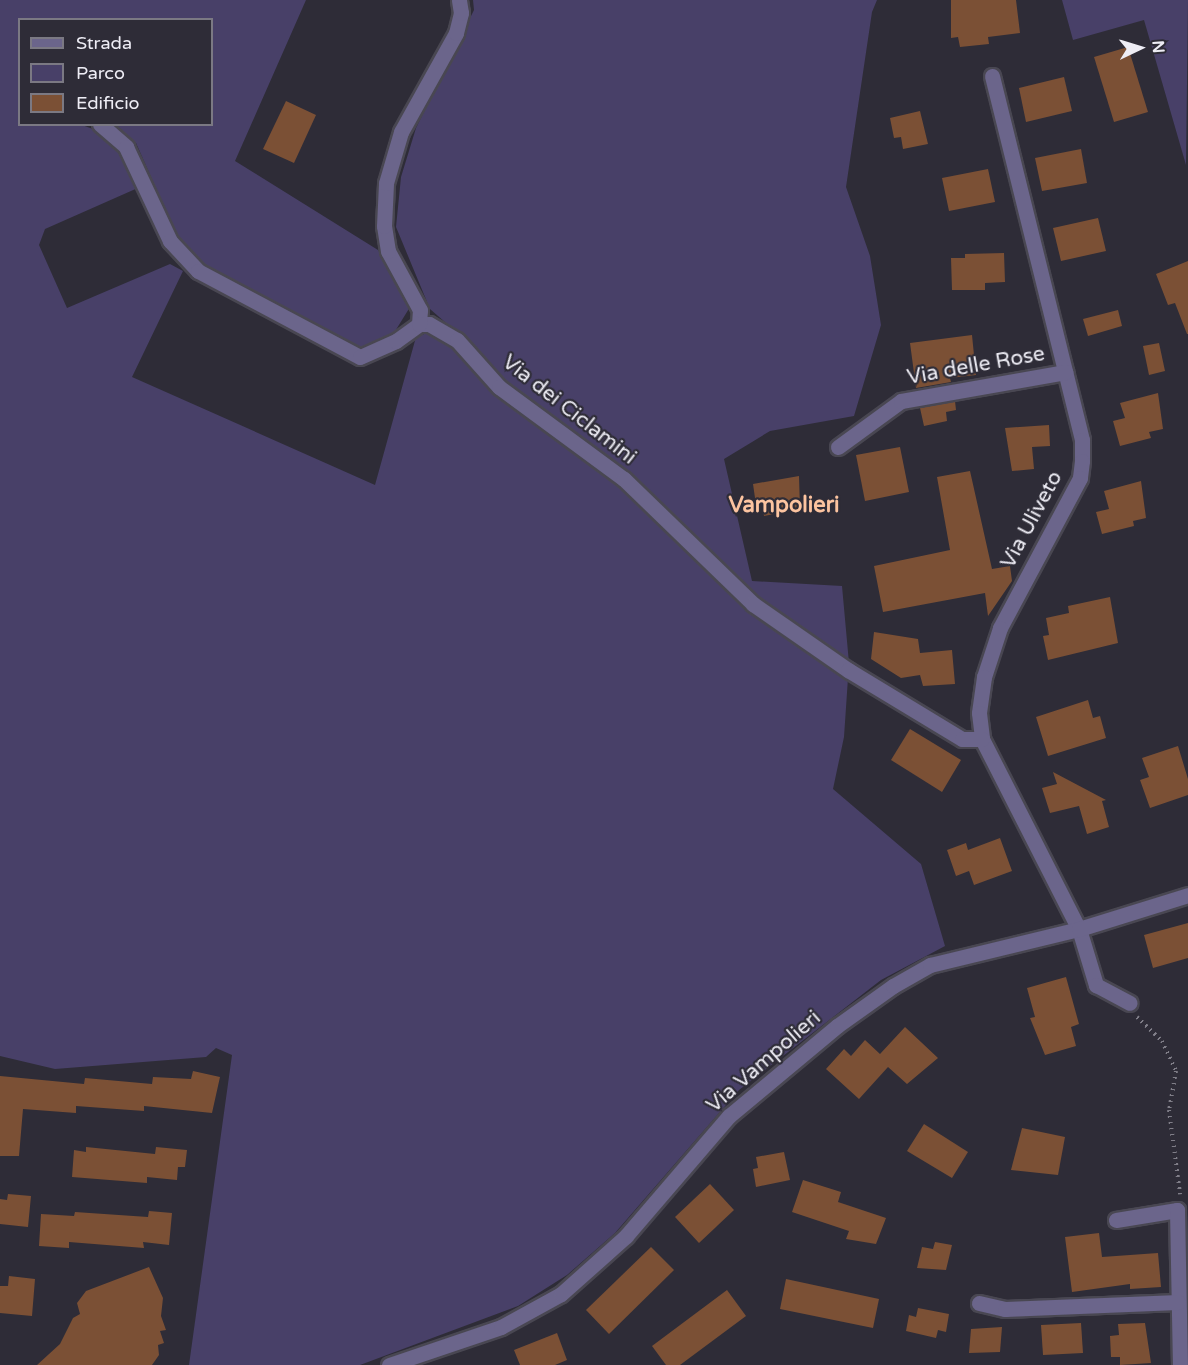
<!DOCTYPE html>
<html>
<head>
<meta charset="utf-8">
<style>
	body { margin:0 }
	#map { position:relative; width:1188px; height:1365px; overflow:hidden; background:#2e2c37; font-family:"Varela Round",sans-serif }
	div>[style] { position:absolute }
	.green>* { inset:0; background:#484068 }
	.building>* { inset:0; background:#7b5035 }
	.path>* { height:4px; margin-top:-2px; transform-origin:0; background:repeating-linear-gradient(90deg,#807e88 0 1.5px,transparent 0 6px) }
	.roads { filter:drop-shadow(2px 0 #494752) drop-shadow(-2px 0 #494752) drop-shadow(0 2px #494752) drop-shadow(0 -2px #494752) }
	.minor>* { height:15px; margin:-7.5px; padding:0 7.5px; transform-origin:7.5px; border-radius:7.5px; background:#6b658b }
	span { translate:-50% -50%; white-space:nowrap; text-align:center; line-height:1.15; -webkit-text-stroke:4.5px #2e2c37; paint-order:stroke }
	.street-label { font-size:21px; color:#eeedf5 }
	.neighbourhood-label { font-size:22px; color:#fcc4a0; font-weight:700 }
	.legend { position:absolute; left:18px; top:18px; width:195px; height:108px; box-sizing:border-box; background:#2e2c37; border:2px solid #7b7983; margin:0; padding:8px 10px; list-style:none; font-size:18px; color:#eeedf5 }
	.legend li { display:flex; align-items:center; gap:12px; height:30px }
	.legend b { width:30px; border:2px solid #7b7983 }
	.north { position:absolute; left:1110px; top:18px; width:60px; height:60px; -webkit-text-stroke:4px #2e2c37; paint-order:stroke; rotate:86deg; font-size:16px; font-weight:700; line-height:24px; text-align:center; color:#eeedf5 }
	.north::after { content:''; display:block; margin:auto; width:21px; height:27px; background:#eeedf5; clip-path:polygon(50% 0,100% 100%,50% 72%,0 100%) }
</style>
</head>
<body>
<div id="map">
	<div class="green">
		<i style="clip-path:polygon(0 0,306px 0,235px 161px,378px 250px,400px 280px,410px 307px,394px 333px,363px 350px,197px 265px,178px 238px,136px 143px,116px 125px,212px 124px,212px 20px,20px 20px,20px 124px,82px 125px,101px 132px,122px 150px,140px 187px,45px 229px,39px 245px,67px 308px,170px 264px,183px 271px,132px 377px,375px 485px,416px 337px,430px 332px,452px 342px,848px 678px,844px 737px,833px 789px,921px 864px,945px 946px,881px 980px,739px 1090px,615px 1233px,567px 1275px,518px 1306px,360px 1365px,189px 1365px,232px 1055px,216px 1048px,206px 1057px,55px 1069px,0 1056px)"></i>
		<i style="clip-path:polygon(473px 0,877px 0,872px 12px,846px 187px,870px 256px,881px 325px,854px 416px,770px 431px,724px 459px,752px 581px,842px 586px,849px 663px,752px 596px,499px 380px,462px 337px,430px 309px,396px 227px,401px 177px,416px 128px,474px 10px)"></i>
		<i style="clip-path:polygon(1062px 0,1188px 0,1186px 165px,1144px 20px,1073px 40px)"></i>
	</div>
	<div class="building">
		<i style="clip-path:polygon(951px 0,1016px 0,1020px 33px,988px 37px,989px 44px,960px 47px,958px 37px,951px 38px)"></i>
		<i style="clip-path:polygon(1128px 47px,1148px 112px,1114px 122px,1094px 57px)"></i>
		<i style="clip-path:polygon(1064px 77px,1072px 111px,1026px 122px,1019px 88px)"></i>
		<i style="clip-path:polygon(286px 101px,316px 115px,294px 163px,263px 149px)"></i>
		<i style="clip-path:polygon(920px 111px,928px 144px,903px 149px,901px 137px,894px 138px,890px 118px)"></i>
		<i style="clip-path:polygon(1081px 149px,1087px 183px,1042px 191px,1035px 158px)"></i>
		<i style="clip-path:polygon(988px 169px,995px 202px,949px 211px,942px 178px)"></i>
		<i style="clip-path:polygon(1098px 218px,1106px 251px,1061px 261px,1053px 228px)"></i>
		<i style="clip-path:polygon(1004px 253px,1005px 282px,985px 283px,985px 290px,952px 290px,951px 258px,965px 258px,965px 254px)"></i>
		<i style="clip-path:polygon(1188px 261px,1188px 334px,1187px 334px,1175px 303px,1168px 305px,1156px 274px)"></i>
		<i style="clip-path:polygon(1118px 310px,1122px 326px,1088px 336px,1083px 319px)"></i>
		<i style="clip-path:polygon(972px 335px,976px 375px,950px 378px,951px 382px,916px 388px,910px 343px)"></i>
		<i style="clip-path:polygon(1159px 343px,1165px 371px,1149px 375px,1143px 346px)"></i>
		<i style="clip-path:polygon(1158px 393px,1163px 429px,1149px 432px,1151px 438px,1120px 446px,1113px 421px,1125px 418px,1120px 403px)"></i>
		<i style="clip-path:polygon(955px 401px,956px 410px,946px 412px,947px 421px,924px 426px,920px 408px)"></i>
		<i style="clip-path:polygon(1049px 425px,1050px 446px,1032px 447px,1034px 469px,1012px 471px,1005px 428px)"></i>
		<i style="clip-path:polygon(900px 447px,909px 492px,865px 501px,856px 455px)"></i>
		<i style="clip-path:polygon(970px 471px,992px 569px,1010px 566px,1012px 581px,988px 616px,985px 593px,883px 612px,874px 566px,950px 550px,937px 477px)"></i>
		<i style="clip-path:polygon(799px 476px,800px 509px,764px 516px,762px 503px,756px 505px,753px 484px)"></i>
		<i style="clip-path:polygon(1141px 481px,1146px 518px,1133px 521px,1134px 526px,1102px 534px,1096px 512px,1109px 509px,1104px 491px)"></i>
		<i style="clip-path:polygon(1110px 597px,1118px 643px,1048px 660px,1043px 636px,1049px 635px,1046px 618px,1069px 613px,1068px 606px)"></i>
		<i style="clip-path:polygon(874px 632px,918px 639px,920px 653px,952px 650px,955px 684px,923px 686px,920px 675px,901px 678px,871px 659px)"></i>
		<i style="clip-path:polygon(1088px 700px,1093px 718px,1100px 716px,1106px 738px,1048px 756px,1036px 717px)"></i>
		<i style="clip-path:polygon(910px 729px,961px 760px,942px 792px,891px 760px)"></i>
		<i style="clip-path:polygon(1178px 746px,1188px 779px,1188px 795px,1150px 808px,1140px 780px,1149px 777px,1142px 758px)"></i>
		<i style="clip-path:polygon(1053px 772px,1106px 800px,1102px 801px,1109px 827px,1087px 834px,1079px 806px,1050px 813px,1042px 788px,1057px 784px)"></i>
		<i style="clip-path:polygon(1000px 838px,1012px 871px,974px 885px,969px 871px,956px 876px,947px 850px,966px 843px,968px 850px)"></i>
		<i style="clip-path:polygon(1188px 923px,1188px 958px,1153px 968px,1144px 935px)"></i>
		<i style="clip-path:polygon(1066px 977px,1079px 1024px,1071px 1027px,1076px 1046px,1045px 1055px,1030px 1018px,1035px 1017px,1027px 988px)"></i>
		<i style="clip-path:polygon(905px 1027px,938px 1058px,907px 1084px,888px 1067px,859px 1099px,826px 1069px,844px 1049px,851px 1056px,865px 1040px,880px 1054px)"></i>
		<i style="clip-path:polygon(193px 1071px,220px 1077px,212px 1113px,144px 1106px,144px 1111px,76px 1106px,76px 1113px,23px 1109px,19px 1156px,0 1156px,0 1076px,84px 1084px,85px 1078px,152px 1084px,153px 1077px,191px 1079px)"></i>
		<i style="clip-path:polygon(924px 1124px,968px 1152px,952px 1178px,907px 1151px)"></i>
		<i style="clip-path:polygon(1022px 1128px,1065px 1137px,1058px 1175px,1011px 1170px)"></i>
		<i style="clip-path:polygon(86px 1147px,155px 1154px,156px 1147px,187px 1150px,185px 1167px,178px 1167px,177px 1180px,147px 1177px,147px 1183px,72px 1177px,74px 1150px,86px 1152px)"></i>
		<i style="clip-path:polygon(784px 1152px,790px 1180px,756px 1187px,753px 1169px,758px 1168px,756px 1157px)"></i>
		<i style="clip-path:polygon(803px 1180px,841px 1192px,838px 1202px,886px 1218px,876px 1244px,846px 1239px,849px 1231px,792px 1212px)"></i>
		<i style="clip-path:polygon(710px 1184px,734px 1210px,699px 1243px,675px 1217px)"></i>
		<i style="clip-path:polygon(8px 1194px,31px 1196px,28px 1227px,0 1224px,0 1199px,7px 1200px)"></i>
		<i style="clip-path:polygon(149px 1211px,172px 1213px,169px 1245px,143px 1242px,144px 1248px,69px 1242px,69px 1248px,39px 1246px,41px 1214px,74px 1216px,75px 1212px,148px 1217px)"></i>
		<i style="clip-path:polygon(1099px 1233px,1102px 1257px,1158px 1253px,1161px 1287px,1130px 1289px,1130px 1284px,1072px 1292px,1065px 1237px)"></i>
		<i style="clip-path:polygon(935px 1242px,952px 1245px,946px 1270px,917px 1268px,922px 1247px,933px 1249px)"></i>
		<i style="clip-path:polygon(651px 1247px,674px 1270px,609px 1334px,586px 1310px)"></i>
		<i style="clip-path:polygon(149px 1267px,163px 1298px,161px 1316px,166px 1330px,160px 1331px,164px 1343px,158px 1345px,159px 1355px,152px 1365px,37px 1365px,60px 1344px,73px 1318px,80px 1314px,77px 1303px,86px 1291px)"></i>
		<i style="clip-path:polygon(9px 1276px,35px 1279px,32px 1316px,0 1313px,0 1286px,8px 1286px)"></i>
		<i style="clip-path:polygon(786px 1279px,879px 1299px,873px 1328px,780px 1309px)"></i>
		<i style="clip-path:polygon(727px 1290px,746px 1316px,680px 1365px,666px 1365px,652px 1346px)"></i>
		<i style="clip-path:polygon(918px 1308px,949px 1314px,946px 1332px,938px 1330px,936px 1338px,906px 1331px,909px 1315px,916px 1317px)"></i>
		<i style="clip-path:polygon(1081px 1323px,1083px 1353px,1043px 1355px,1041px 1325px)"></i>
		<i style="clip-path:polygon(1145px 1323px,1151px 1363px,1120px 1365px,1120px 1357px,1111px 1357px,1110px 1336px,1119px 1335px,1118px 1324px)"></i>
		<i style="clip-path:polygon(1002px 1327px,1000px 1352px,969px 1353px,971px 1329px)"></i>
		<i style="clip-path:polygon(557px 1333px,567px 1360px,555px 1365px,520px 1365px,514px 1350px)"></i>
	</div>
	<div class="path">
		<i style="left:1137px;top:1017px;width:35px;rotate:44deg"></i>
		<i style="left:1162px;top:1041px;width:33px;rotate:65deg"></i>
		<i style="left:1176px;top:1071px;width:40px;rotate:100deg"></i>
		<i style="left:1169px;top:1110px;width:85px;rotate:82.5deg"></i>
	</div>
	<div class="roads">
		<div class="minor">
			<i style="left:992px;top:76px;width:375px;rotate:76.1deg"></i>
			<i style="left:1082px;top:440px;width:21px;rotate:90deg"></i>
			<i style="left:1082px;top:461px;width:17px;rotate:97deg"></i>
			<i style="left:1080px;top:478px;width:170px;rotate:118.1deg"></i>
			<i style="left:1000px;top:628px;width:52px;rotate:108.1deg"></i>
			<i style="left:984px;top:677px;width:36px;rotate:98deg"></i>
			<i style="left:979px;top:713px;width:26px;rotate:83deg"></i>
			<i style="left:982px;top:739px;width:213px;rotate:63deg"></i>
			<i style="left:1079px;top:929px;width:59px;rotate:73.1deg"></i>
			<i style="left:1096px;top:985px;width:38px;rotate:28deg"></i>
			<i style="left:100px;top:124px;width:35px;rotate:41deg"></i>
			<i style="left:126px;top:147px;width:104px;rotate:64.9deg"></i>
			<i style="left:170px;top:241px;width:41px;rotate:47deg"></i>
			<i style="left:198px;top:271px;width:183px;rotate:28deg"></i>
			<i style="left:360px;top:357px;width:39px;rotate:-24deg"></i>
			<i style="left:396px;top:341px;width:29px;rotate:-36deg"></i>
			<i style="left:419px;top:324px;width:10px"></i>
			<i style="left:429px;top:324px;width:32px;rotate:30deg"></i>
			<i style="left:457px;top:340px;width:63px;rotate:48.2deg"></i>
			<i style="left:499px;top:387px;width:155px;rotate:36.4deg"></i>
			<i style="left:624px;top:479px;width:180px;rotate:44.1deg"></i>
			<i style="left:753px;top:604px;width:116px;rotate:34.8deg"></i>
			<i style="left:848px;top:670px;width:133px;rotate:31.2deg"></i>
			<i style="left:962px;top:739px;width:20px"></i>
			<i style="left:419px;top:324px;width:14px;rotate:-86deg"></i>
			<i style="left:420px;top:310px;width:67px;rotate:-118.5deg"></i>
			<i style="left:388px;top:251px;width:25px;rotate:-99deg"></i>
			<i style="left:384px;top:226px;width:43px;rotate:-87.3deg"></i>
			<i style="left:386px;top:183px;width:53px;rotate:-73.6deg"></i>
			<i style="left:401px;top:132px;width:113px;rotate:-60.9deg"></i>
			<i style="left:456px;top:33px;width:21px;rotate:-76deg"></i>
			<i style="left:461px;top:13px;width:13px;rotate:-99deg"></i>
			<i style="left:838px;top:447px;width:78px;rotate:-36.1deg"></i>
			<i style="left:901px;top:401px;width:167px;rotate:-10deg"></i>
			<i style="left:1116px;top:1220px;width:62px;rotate:-9.3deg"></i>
			<i style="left:1177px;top:1210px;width:155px;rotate:88.9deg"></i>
			<i style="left:979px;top:1303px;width:27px;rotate:13deg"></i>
			<i style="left:1005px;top:1309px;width:173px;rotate:-2.3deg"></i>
			<i style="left:389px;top:1365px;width:118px;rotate:-18.7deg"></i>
			<i style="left:501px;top:1327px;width:68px;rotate:-28.8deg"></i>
			<i style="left:561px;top:1294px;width:87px;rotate:-41.7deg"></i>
			<i style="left:626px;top:1236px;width:158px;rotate:-49.4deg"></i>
			<i style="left:729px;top:1116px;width:141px;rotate:-39.8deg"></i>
			<i style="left:837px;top:1026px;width:69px;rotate:-35.5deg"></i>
			<i style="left:893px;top:986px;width:43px;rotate:-29.6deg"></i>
			<i style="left:930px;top:965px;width:153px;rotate:-13.6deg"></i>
			<i style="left:1079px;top:929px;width:114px;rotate:-17.3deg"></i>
		</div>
	</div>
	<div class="street-label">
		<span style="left:976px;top:366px;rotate:-10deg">Via delle Rose</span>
		<span style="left:569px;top:410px;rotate:38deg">Via dei Ciclamini</span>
		<span style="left:1032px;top:520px;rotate:-62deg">Via Uliveto</span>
		<span style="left:764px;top:1062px;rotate:-41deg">Via Vampolieri</span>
	</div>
	<div class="neighbourhood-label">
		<span style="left:784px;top:506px">Vampolieri</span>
	</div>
	<ul class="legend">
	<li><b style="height:8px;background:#6b658b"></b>Strada</li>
	<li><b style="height:16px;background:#484068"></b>Parco</li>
	<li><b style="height:16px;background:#7b5035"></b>Edificio</li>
	</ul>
	<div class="north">N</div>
</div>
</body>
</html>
